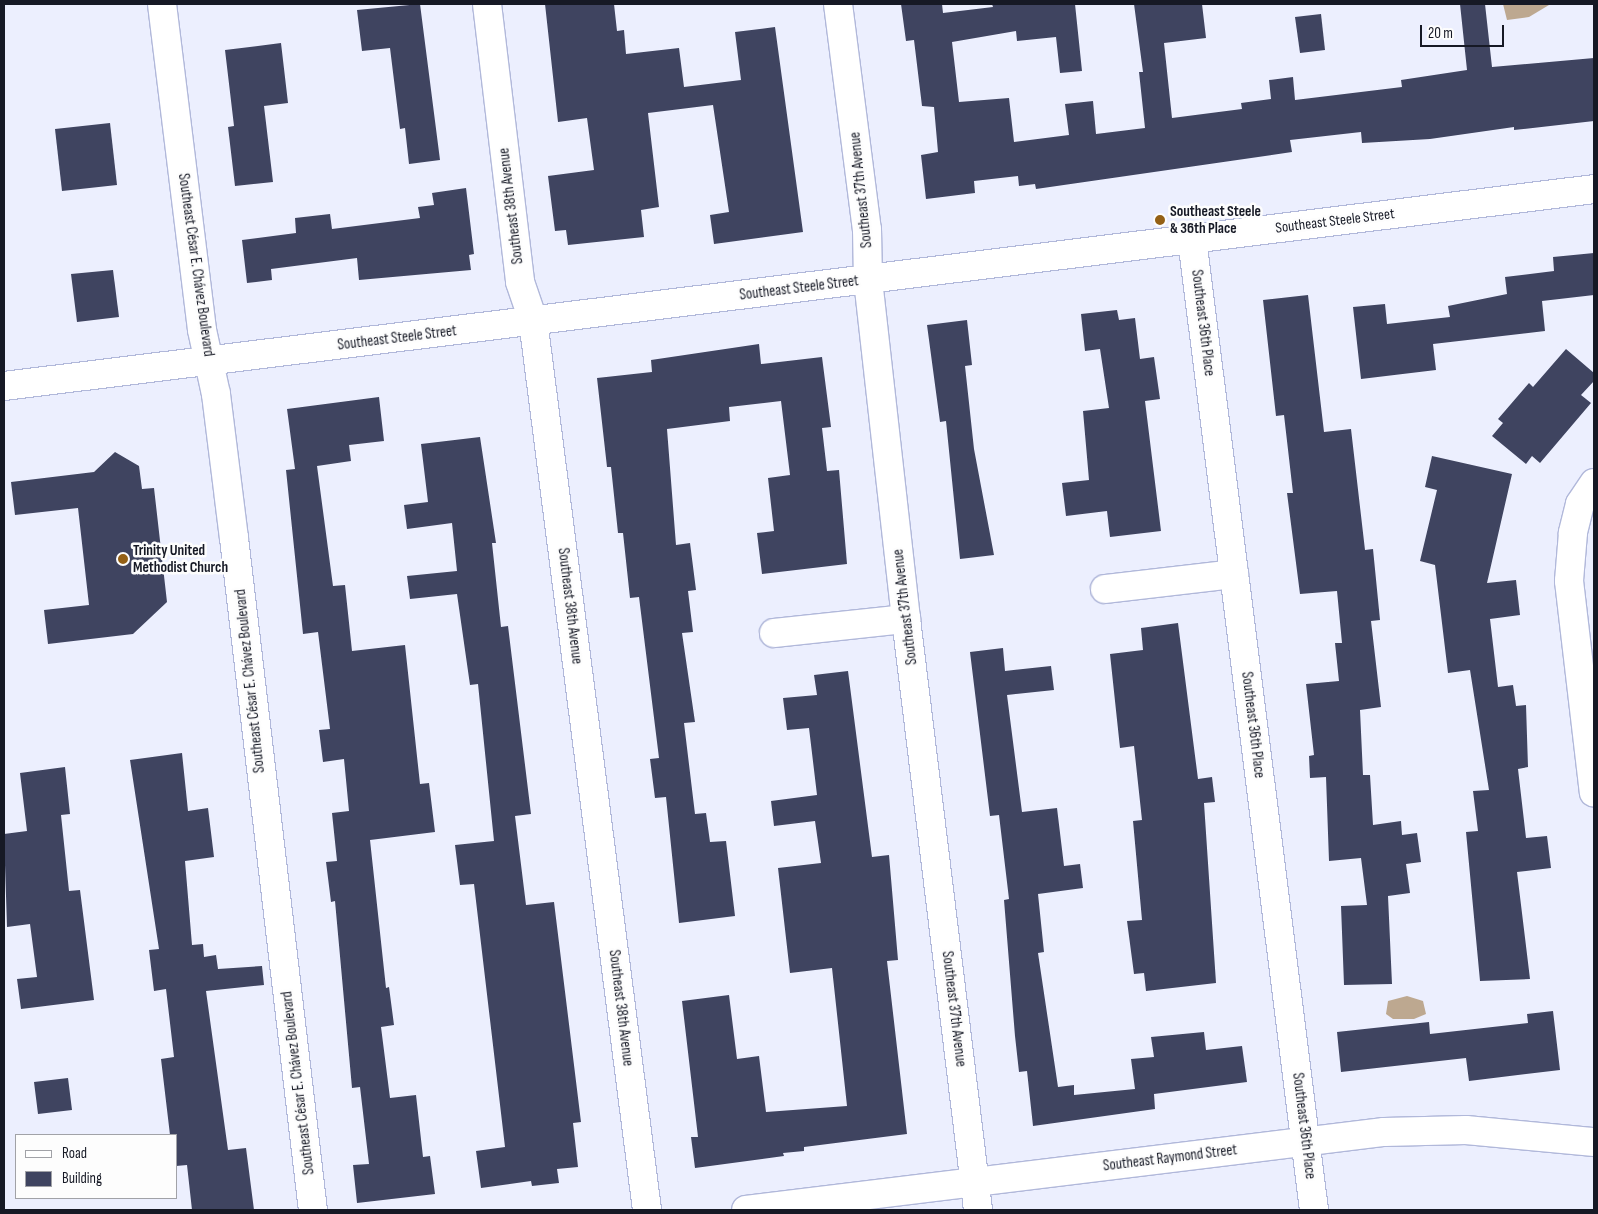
<!DOCTYPE html>
<html>
<head>
<meta charset="utf-8">
<style>
	body { margin:0 }
	#map { position:relative; width:1598px; height:1214px; overflow:hidden; background:#eceffe; font-family:"Sofia Sans Condensed",sans-serif }
	div>[style] { position:absolute }
	.water>* { inset:0; background:#bda890 }
	.building>* { inset:0; background:#3f4460 }
	.roads { filter:drop-shadow(1px 0 #b1b8da) drop-shadow(-1px 0 #b1b8da) drop-shadow(0 1px #b1b8da) drop-shadow(0 -1px #b1b8da) }
	.minor>* { height:28px; margin:-14px; padding:0 14px; transform-origin:14px; border-radius:14px; background:#fff }
	.major>* { height:28px; margin:-14px; padding:0 14px; transform-origin:14px; border-radius:14px; background:#fff }
	.dots>* { width:14px; height:14px; translate:-50% -50%; box-sizing:border-box; border:2px solid #fdfdfd; border-radius:50% }
	span { translate:-50% -50%; white-space:nowrap; text-align:center; line-height:1.15; -webkit-text-stroke:5px #fdfdfd; paint-order:stroke }
	.street-label { font-size:15px; color:#161925 }
	.poi-label { font-size:15px; color:#161925; font-weight:700 }
	.left { translate:0 -50%; text-align:left }
	.frame { position:absolute; inset:0; border:5px solid #161925; pointer-events:none }
	.legend { position:absolute; left:15px; top:1134px; width:162px; height:65px; box-sizing:border-box; background:#fdfdfd; border:1px solid #a1a2a7; margin:0; padding:6px 9px; list-style:none; font-size:15px; color:#161925 }
	.legend li { display:flex; align-items:center; gap:10px; height:25px }
	.legend b { width:25px; border:1px solid #a1a2a7 }
	.scale { position:absolute; left:1420px; top:25px; width:84px; height:22px; box-sizing:border-box; border:2px solid #161925; border-top:0; padding-left:6px; font-size:15px; line-height:18px; white-space:nowrap; color:#161925; -webkit-text-stroke:4px #fdfdfd; paint-order:stroke }
</style>
</head>
<body>
<div id="map">
	<div class="water">
		<i style="clip-path:polygon(1503px 4px,1548px 4px,1549px 5px,1529px 17px,1507px 20px)"></i>
		<i style="clip-path:polygon(1407px 996px,1423px 1001px,1426px 1014px,1414px 1019px,1393px 1019px,1386px 1014px,1388px 1001px)"></i>
	</div>
	<div class="building">
		<i style="clip-path:polygon(420px 4px,440px 160px,409px 164px,405px 128px,400px 129px,390px 48px,362px 51px,357px 10px)"></i>
		<i style="clip-path:polygon(545px 4px,614px 4px,617px 31px,624px 30px,626px 54px,679px 48px,684px 87px,741px 80px,735px 32px,775px 27px,803px 232px,714px 244px,710px 215px,729px 212px,713px 105px,648px 113px,659px 207px,641px 210px,644px 237px,568px 245px,566px 230px,555px 231px,548px 176px,594px 170px,587px 118px,558px 122px)"></i>
		<i style="clip-path:polygon(901px 4px,942px 4px,943px 13px,993px 7px,992px 4px,1075px 4px,1082px 71px,1060px 73px,1056px 37px,1017px 41px,1016px 31px,952px 42px,959px 102px,1009px 98px,1014px 142px,1069px 135px,1065px 104px,1093px 101px,1096px 134px,1145px 128px,1139px 72px,1143px 72px,1134px 4px,1202px 4px,1206px 38px,1164px 43px,1172px 118px,1242px 109px,1241px 103px,1271px 99px,1269px 80px,1293px 77px,1295px 100px,1402px 87px,1401px 80px,1467px 70px,1460px 4px,1485px 4px,1492px 67px,1594px 58px,1594px 121px,1514px 130px,1514px 127px,1430px 139px,1362px 143px,1361px 132px,1290px 140px,1292px 152px,1036px 189px,1035px 184px,1019px 186px,1018px 176px,974px 181px,975px 193px,926px 199px,921px 155px,938px 152px,934px 107px,922px 106px,914px 40px,906px 41px)"></i>
		<i style="clip-path:polygon(1321px 14px,1325px 50px,1300px 53px,1295px 17px)"></i>
		<i style="clip-path:polygon(281px 43px,288px 103px,264px 106px,273px 182px,235px 186px,228px 127px,234px 126px,225px 50px)"></i>
		<i style="clip-path:polygon(110px 123px,117px 185px,62px 191px,55px 129px)"></i>
		<i style="clip-path:polygon(466px 188px,474px 254px,469px 255px,471px 270px,359px 280px,357px 258px,271px 269px,272px 280px,247px 283px,242px 240px,296px 233px,295px 218px,330px 214px,332px 229px,420px 218px,418px 207px,434px 205px,432px 193px)"></i>
		<i style="clip-path:polygon(1594px 253px,1594px 295px,1542px 301px,1545px 331px,1433px 344px,1436px 370px,1361px 379px,1353px 307px,1385px 304px,1387px 324px,1450px 317px,1448px 306px,1507px 294px,1505px 277px,1554px 271px,1553px 257px)"></i>
		<i style="clip-path:polygon(113px 270px,119px 317px,77px 322px,71px 274px)"></i>
		<i style="clip-path:polygon(1308px 295px,1324px 432px,1351px 429px,1365px 550px,1373px 549px,1380px 620px,1371px 621px,1381px 707px,1360px 710px,1363px 775px,1370px 775px,1373px 825px,1401px 821px,1402px 835px,1417px 833px,1421px 862px,1406px 864px,1410px 893px,1388px 896px,1392px 984px,1344px 985px,1341px 906px,1367px 905px,1361px 858px,1329px 861px,1326px 777px,1310px 778px,1309px 756px,1314px 755px,1306px 684px,1339px 681px,1335px 643px,1342px 643px,1337px 591px,1300px 594px,1287px 493px,1293px 493px,1284px 415px,1276px 416px,1263px 300px)"></i>
		<i style="clip-path:polygon(1117px 310px,1119px 320px,1135px 318px,1140px 359px,1154px 357px,1160px 399px,1145px 401px,1161px 531px,1110px 537px,1107px 511px,1066px 516px,1062px 483px,1089px 480px,1083px 411px,1109px 408px,1100px 349px,1085px 351px,1081px 314px)"></i>
		<i style="clip-path:polygon(967px 320px,972px 365px,965px 366px,974px 449px,994px 555px,960px 559px,946px 421px,940px 422px,927px 325px)"></i>
		<i style="clip-path:polygon(759px 344px,761px 364px,822px 357px,831px 427px,822px 428px,827px 471px,839px 470px,847px 564px,762px 574px,757px 533px,774px 531px,768px 478px,790px 475px,781px 401px,729px 407px,730px 421px,667px 429px,676px 545px,690px 543px,696px 590px,688px 591px,693px 632px,682px 633px,695px 722px,684px 723px,695px 814px,706px 813px,710px 842px,726px 841px,735px 916px,679px 923px,666px 797px,655px 798px,650px 759px,659px 758px,639px 597px,630px 598px,623px 533px,618px 533px,611px 467px,607px 467px,597px 378px,652px 372px,651px 360px)"></i>
		<i style="clip-path:polygon(1566px 349px,1594px 373px,1594px 381px,1581px 395px,1591px 403px,1540px 463px,1532px 456px,1526px 464px,1492px 436px,1503px 423px,1498px 419px,1529px 383px,1533px 387px)"></i>
		<i style="clip-path:polygon(379px 397px,384px 441px,349px 445px,351px 461px,317px 466px,333px 586px,345px 585px,352px 651px,405px 645px,420px 784px,429px 783px,435px 832px,370px 840px,386px 988px,389px 987px,394px 1025px,381px 1027px,390px 1098px,416px 1095px,423px 1157px,430px 1156px,435px 1194px,357px 1203px,353px 1165px,369px 1164px,360px 1087px,352px 1088px,335px 901px,331px 902px,326px 862px,337px 861px,332px 813px,349px 811px,344px 759px,323px 762px,319px 730px,330px 729px,318px 632px,303px 634px,286px 470px,295px 469px,287px 409px)"></i>
		<i style="clip-path:polygon(480px 437px,496px 543px,492px 543px,501px 627px,508px 626px,531px 814px,515px 816px,526px 905px,554px 902px,581px 1122px,573px 1123px,578px 1167px,557px 1169px,559px 1183px,532px 1186px,531px 1181px,481px 1188px,476px 1151px,505px 1147px,474px 884px,460px 885px,455px 845px,494px 841px,478px 684px,470px 685px,457px 594px,410px 599px,407px 576px,457px 571px,452px 523px,407px 529px,404px 505px,428px 502px,421px 444px)"></i>
		<i style="clip-path:polygon(115px 452px,139px 466px,142px 489px,154px 488px,167px 602px,133px 634px,48px 644px,44px 610px,89px 605px,78px 508px,15px 515px,11px 482px,94px 472px)"></i>
		<i style="clip-path:polygon(1432px 456px,1512px 474px,1487px 583px,1516px 580px,1520px 615px,1490px 619px,1498px 687px,1513px 685px,1516px 706px,1526px 705px,1528px 767px,1518px 769px,1526px 838px,1547px 836px,1551px 868px,1517px 872px,1530px 979px,1480px 981px,1466px 832px,1478px 831px,1473px 791px,1489px 790px,1470px 670px,1448px 673px,1435px 565px,1420px 561px,1437px 490px,1425px 487px)"></i>
		<i style="clip-path:polygon(1178px 623px,1198px 779px,1212px 777px,1215px 802px,1204px 803px,1216px 983px,1146px 991px,1144px 973px,1134px 974px,1127px 921px,1142px 920px,1133px 821px,1142px 820px,1134px 746px,1120px 748px,1110px 654px,1143px 650px,1141px 628px)"></i>
		<i style="clip-path:polygon(1003px 648px,1005px 671px,1051px 666px,1054px 690px,1007px 695px,1022px 812px,1057px 808px,1064px 866px,1080px 864px,1083px 888px,1038px 894px,1044px 952px,1038px 953px,1058px 1087px,1074px 1085px,1074px 1095px,1135px 1089px,1131px 1059px,1154px 1057px,1151px 1037px,1204px 1032px,1206px 1050px,1242px 1046px,1247px 1082px,1154px 1094px,1155px 1109px,1033px 1126px,1027px 1071px,1019px 1072px,1015px 1036px,1004px 900px,1009px 899px,999px 815px,990px 816px,970px 652px)"></i>
		<i style="clip-path:polygon(848px 671px,872px 857px,889px 855px,898px 960px,887px 961px,907px 1134px,804px 1147px,804px 1151px,783px 1153px,784px 1156px,695px 1168px,691px 1137px,698px 1137px,682px 1001px,729px 995px,737px 1059px,759px 1056px,766px 1112px,847px 1106px,832px 968px,790px 973px,778px 868px,821px 863px,815px 821px,774px 826px,771px 801px,817px 795px,809px 728px,787px 730px,783px 698px,817px 695px,814px 675px)"></i>
		<i style="clip-path:polygon(182px 753px,188px 811px,208px 808px,214px 857px,185px 861px,192px 945px,203px 944px,204px 957px,216px 955px,218px 969px,262px 966px,264px 985px,206px 991px,228px 1150px,246px 1148px,254px 1210px,192px 1210px,187px 1165px,176px 1166px,176px 1135px,170px 1135px,161px 1059px,174px 1057px,166px 989px,154px 991px,149px 950px,159px 949px,130px 760px)"></i>
		<i style="clip-path:polygon(65px 767px,70px 814px,61px 815px,69px 891px,80px 890px,94px 1000px,21px 1009px,17px 979px,37px 977px,30px 924px,7px 927px,4px 834px,27px 831px,20px 773px)"></i>
		<i style="clip-path:polygon(1553px 1011px,1560px 1070px,1469px 1081px,1466px 1058px,1341px 1072px,1337px 1032px,1429px 1022px,1430px 1034px,1528px 1023px,1527px 1014px)"></i>
		<i style="clip-path:polygon(68px 1078px,72px 1110px,38px 1114px,34px 1082px)"></i>
	</div>
	<div class="roads">
		<div class="minor">
			<i style="left:487px;top:4px;width:280px;rotate:83.2deg"></i>
			<i style="left:520px;top:282px;width:40px;rotate:71.1deg"></i>
			<i style="left:533px;top:320px;width:897px;rotate:82.7deg"></i>
			<i style="left:838px;top:4px;width:227px;rotate:82.7deg"></i>
			<i style="left:867px;top:229px;width:51px;rotate:88.9deg"></i>
			<i style="left:868px;top:280px;width:341px;rotate:83.6deg"></i>
			<i style="left:906px;top:619px;width:595px;rotate:83.05deg"></i>
			<i style="left:1192px;top:239px;width:979px;rotate:82.84deg"></i>
			<i style="left:4px;top:386px;width:1602px;rotate:-7.06deg"></i>
			<i style="left:1594px;top:483px;width:25px;rotate:124deg"></i>
			<i style="left:1580px;top:504px;width:30px;rotate:104deg"></i>
			<i style="left:1573px;top:533px;width:48px;rotate:94.8deg"></i>
			<i style="left:1569px;top:581px;width:213px;rotate:83.3deg"></i>
			<i style="left:1105px;top:589px;width:130px;rotate:-6.6deg"></i>
			<i style="left:774px;top:633px;width:133px;rotate:-6.1deg"></i>
			<i style="left:746px;top:1210px;width:643px;rotate:-6.97deg"></i>
			<i style="left:1384px;top:1132px;width:82px;rotate:-1.4deg"></i>
			<i style="left:1466px;top:1130px;width:129px;rotate:5.4deg"></i>
		</div>
		<div class="major">
			<i style="left:162px;top:4px;width:328px;rotate:83deg"></i>
			<i style="left:202px;top:330px;width:66px;rotate:77.7deg"></i>
			<i style="left:216px;top:394px;width:145px;rotate:82.9deg"></i>
			<i style="left:234px;top:538px;width:677px;rotate:83.3deg"></i>
		</div>
	</div>
	<div class="dots">
		<i style="left:1160px;top:220px;background:#946015"></i>
		<i style="left:123px;top:559px;background:#946015"></i>
	</div>
	<div class="street-label">
		<span style="left:861px;top:190px;rotate:-96deg">Southeast 37th Avenue</span>
		<span style="left:511px;top:206px;rotate:-97deg">Southeast 38th Avenue</span>
		<span style="left:1335px;top:221px;rotate:-7deg">Southeast Steele Street</span>
		<span style="left:196px;top:265px;rotate:82deg">Southeast César E. Chávez Boulevard</span>
		<span style="left:799px;top:288px;rotate:-7deg">Southeast Steele Street</span>
		<span style="left:1203px;top:323px;rotate:83deg">Southeast 36th Place</span>
		<span style="left:397px;top:338px;rotate:-7deg">Southeast Steele Street</span>
		<span style="left:570px;top:606px;rotate:83deg">Southeast 38th Avenue</span>
		<span style="left:905px;top:607px;rotate:-97deg">Southeast 37th Avenue</span>
		<span style="left:250px;top:681px;rotate:-96deg">Southeast César E. Chávez Boulevard</span>
		<span style="left:1253px;top:725px;rotate:83deg">Southeast 36th Place</span>
		<span style="left:621px;top:1008px;rotate:83deg">Southeast 38th Avenue</span>
		<span style="left:954px;top:1009px;rotate:83deg">Southeast 37th Avenue</span>
		<span style="left:298px;top:1083px;rotate:-97deg">Southeast César E. Chávez Boulevard</span>
		<span style="left:1304px;top:1126px;rotate:83deg">Southeast 36th Place</span>
		<span style="left:1170px;top:1158px;rotate:-7deg">Southeast Raymond Street</span>
	</div>
	<div class="poi-label">
		<span class="left" style="left:1170px;top:220px">Southeast Steele<br>&amp; 36th Place</span>
		<span class="left" style="left:133px;top:559px">Trinity United<br>Methodist Church</span>
	</div>
	<div class="frame"></div>
	<ul class="legend">
	<li><b style="height:6px;background:#fff"></b>Road</li>
	<li><b style="height:14px;background:#3f4460"></b>Building</li>
	</ul>
	<div class="scale">20 m</div>
</div>
</body>
</html>
